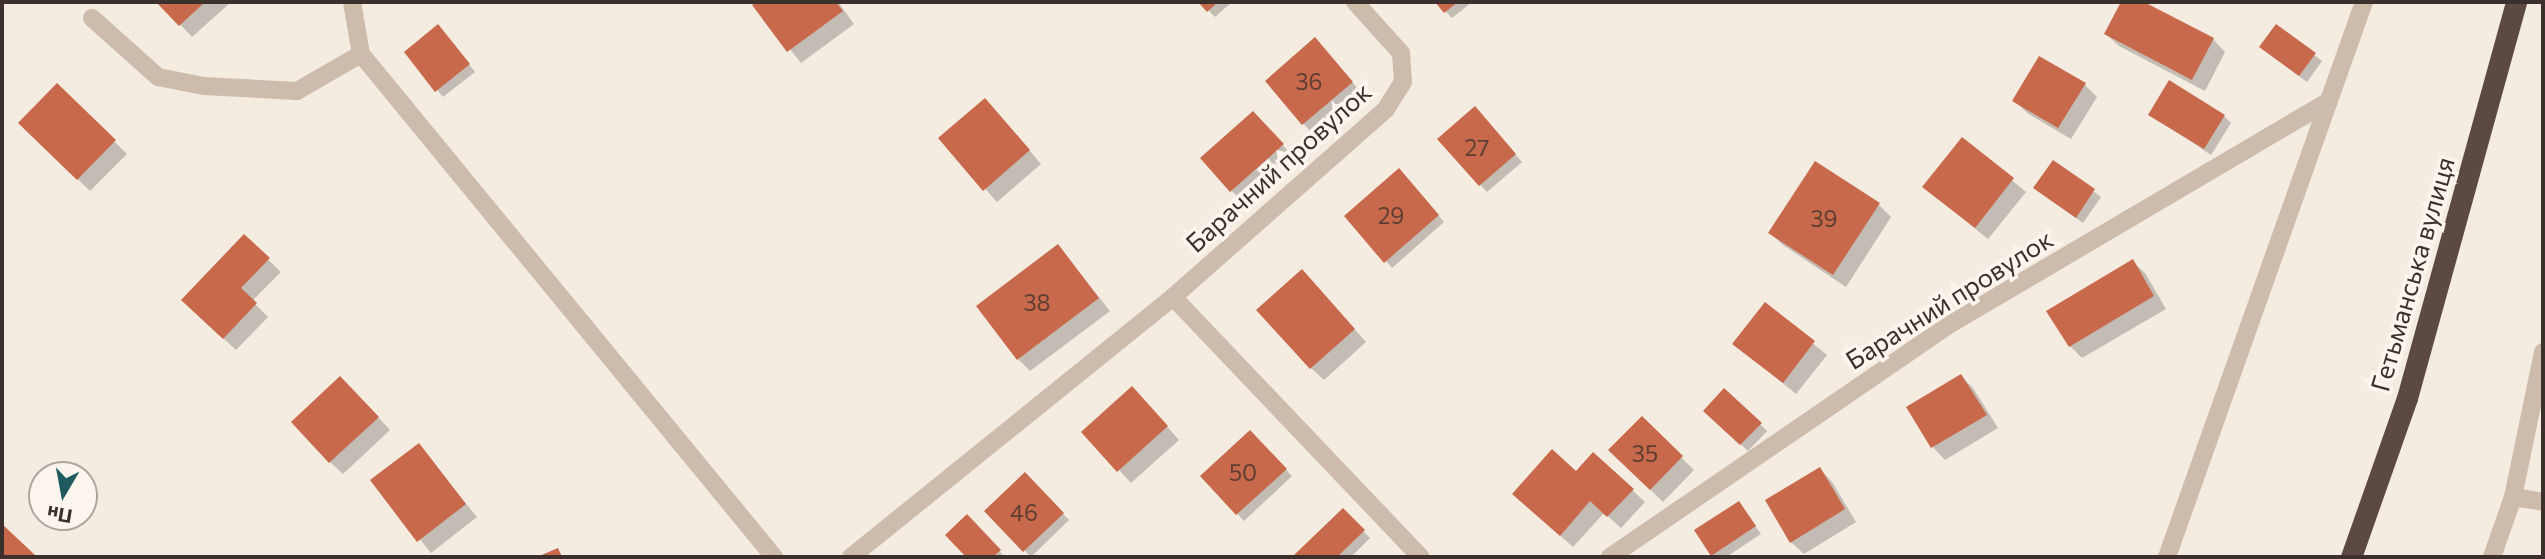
<!DOCTYPE html>
<html>
<head>
<meta charset="utf-8">
<style>
	body { margin:0 }
	#map { position:relative; width:2545px; height:559px; overflow:hidden; background:#f4ebe1; font-family:Commissioner,sans-serif }
	div>[style] { position:absolute }
	.shadow>* { inset:0; background:#0003 }
	.building>* { inset:0; background:#c8694b }
	.minor>* { height:18px; margin:-9px; padding:0 9px; transform-origin:9px; border-radius:9px; background:#cdbbac }
	.highway>* { height:21px; margin:-10.5px; padding:0 10.5px; transform-origin:10.5px; border-radius:10.5px; background:#5c4a42 }
	span { translate:-50% -50%; white-space:nowrap; text-align:center; line-height:1.15; -webkit-text-stroke:7px #fbf5ee; paint-order:stroke }
	.number-label { font-size:23px; color:#5e3e33 }
	.number-label span { -webkit-text-stroke-width:0 }
	.street-label { font-size:26px; color:#3b302b }
	.frame { position:absolute; inset:0; border:4px solid #3b302b; pointer-events:none }
	.north { position:absolute; left:28px; top:461px; width:70px; height:70px; box-sizing:border-box; background:#fbf5ee; border:2px solid #aea6a0; border-radius:50%; rotate:190deg; font-size:19px; font-weight:700; line-height:28px; text-align:center; color:#3b302b }
	.north::after { content:''; display:block; margin:auto; width:24px; height:32px; background:#1f5a5e; clip-path:polygon(50% 0,100% 100%,50% 72%,0 100%) }
</style>
</head>
<body>
<div id="map">
	<div class="shadow">
		<i style="clip-path:polygon(159px 2px,231px 2px,192px 37px)"></i>
		<i style="clip-path:polygon(760px 2px,838px 2px,854px 24px,801px 63px,755px 5px)"></i>
		<i style="clip-path:polygon(1200px 2px,1232px 2px,1215px 17px)"></i>
		<i style="clip-path:polygon(1437px 2px,1472px 2px,1452px 18px)"></i>
		<i style="clip-path:polygon(2123px 2px,2140px 2px,2213px 39px,2225px 52px,2205px 91px,2119px 46px,2106px 34px)"></i>
		<i style="clip-path:polygon(2277px 26px,2322px 61px,2307px 82px,2268px 53px)"></i>
		<i style="clip-path:polygon(445px 34px,475px 72px,443px 97px,406px 52px)"></i>
		<i style="clip-path:polygon(1322px 47px,1359px 90px,1310px 131px,1267px 81px)"></i>
		<i style="clip-path:polygon(57px 85px,127px 154px,90px 191px,21px 123px)"></i>
		<i style="clip-path:polygon(2085px 85px,2097px 97px,2071px 139px,2027px 113px,2015px 101px)"></i>
		<i style="clip-path:polygon(997px 112px,1041px 164px,997px 202px,941px 139px)"></i>
		<i style="clip-path:polygon(2150px 114px,2224px 116px,2231px 123px,2211px 155px)"></i>
		<i style="clip-path:polygon(1481px 115px,1522px 162px,1487px 192px,1439px 139px)"></i>
		<i style="clip-path:polygon(1260px 120px,1289px 152px,1238px 197px,1231px 190px)"></i>
		<i style="clip-path:polygon(1962px 139px,2026px 192px,1988px 239px,1924px 187px)"></i>
		<i style="clip-path:polygon(2054px 162px,2101px 197px,2083px 223px,2035px 188px)"></i>
		<i style="clip-path:polygon(1815px 163px,1879px 205px,1891px 217px,1846px 287px,1783px 245px,1770px 233px)"></i>
		<i style="clip-path:polygon(1405px 177px,1444px 222px,1392px 268px,1386px 261px)"></i>
		<i style="clip-path:polygon(244px 237px,281px 272px,252px 301px,268px 317px,236px 350px,196px 313px)"></i>
		<i style="clip-path:polygon(1058px 246px,1110px 311px,1030px 371px,1018px 359px)"></i>
		<i style="clip-path:polygon(2132px 261px,2145px 273px,2166px 309px,2082px 358px,2070px 346px)"></i>
		<i style="clip-path:polygon(1314px 284px,1366px 342px,1324px 380px,1311px 368px)"></i>
		<i style="clip-path:polygon(1766px 305px,1827px 355px,1796px 394px,1735px 344px)"></i>
		<i style="clip-path:polygon(1961px 376px,1973px 388px,1998px 428px,1945px 460px,1933px 447px,1908px 407px)"></i>
		<i style="clip-path:polygon(353px 390px,390px 430px,343px 474px,330px 462px)"></i>
		<i style="clip-path:polygon(1724px 390px,1767px 431px,1748px 451px,1705px 411px)"></i>
		<i style="clip-path:polygon(1144px 401px,1179px 440px,1131px 483px,1084px 432px)"></i>
		<i style="clip-path:polygon(1642px 419px,1694px 470px,1663px 502px,1610px 450px)"></i>
		<i style="clip-path:polygon(1250px 432px,1292px 476px,1244px 521px,1202px 476px)"></i>
		<i style="clip-path:polygon(419px 446px,477px 517px,431px 553px,373px 481px)"></i>
		<i style="clip-path:polygon(1820px 469px,1832px 482px,1856px 522px,1804px 554px,1791px 542px)"></i>
		<i style="clip-path:polygon(1577px 473px,1632px 490px,1645px 502px,1621px 528px,1604px 513px,1573px 547px,1527px 506px)"></i>
		<i style="clip-path:polygon(1025px 475px,1069px 520px,1031px 557px,987px 511px)"></i>
		<i style="clip-path:polygon(1739px 503px,1761px 534px,1726px 557px,1714px 557px,1696px 531px)"></i>
		<i style="clip-path:polygon(1343px 510px,1370px 538px,1351px 557px,1294px 557px)"></i>
		<i style="clip-path:polygon(967px 517px,1005px 557px,968px 557px,948px 535px)"></i>
	</div>
	<div class="building">
		<i style="clip-path:polygon(156px 2px,205px 2px,179px 26px)"></i>
		<i style="clip-path:polygon(757px 2px,836px 2px,843px 11px,787px 52px,752px 5px)"></i>
		<i style="clip-path:polygon(1198px 2px,1218px 2px,1207px 12px)"></i>
		<i style="clip-path:polygon(1435px 2px,1458px 2px,1444px 13px)"></i>
		<i style="clip-path:polygon(2121px 2px,2144px 2px,2214px 38px,2192px 80px,2104px 34px)"></i>
		<i style="clip-path:polygon(438px 24px,470px 64px,435px 92px,404px 52px)"></i>
		<i style="clip-path:polygon(2276px 24px,2316px 53px,2299px 76px,2259px 47px)"></i>
		<i style="clip-path:polygon(1315px 37px,1353px 82px,1302px 125px,1265px 81px)"></i>
		<i style="clip-path:polygon(2039px 56px,2086px 83px,2058px 128px,2012px 101px)"></i>
		<i style="clip-path:polygon(2169px 80px,2225px 115px,2204px 149px,2148px 115px)"></i>
		<i style="clip-path:polygon(57px 83px,116px 140px,77px 180px,18px 123px)"></i>
		<i style="clip-path:polygon(985px 98px,1030px 150px,983px 191px,938px 138px)"></i>
		<i style="clip-path:polygon(1475px 106px,1516px 154px,1479px 186px,1437px 139px)"></i>
		<i style="clip-path:polygon(1253px 111px,1284px 144px,1230px 192px,1200px 158px)"></i>
		<i style="clip-path:polygon(1962px 137px,2014px 178px,1975px 228px,1922px 187px)"></i>
		<i style="clip-path:polygon(2053px 160px,2095px 189px,2076px 218px,2033px 188px)"></i>
		<i style="clip-path:polygon(1815px 161px,1880px 203px,1833px 275px,1768px 233px)"></i>
		<i style="clip-path:polygon(1399px 168px,1439px 215px,1384px 263px,1344px 216px)"></i>
		<i style="clip-path:polygon(244px 234px,270px 258px,241px 288px,257px 303px,223px 339px,181px 300px)"></i>
		<i style="clip-path:polygon(1058px 244px,1099px 298px,1017px 360px,976px 306px)"></i>
		<i style="clip-path:polygon(2133px 259px,2154px 296px,2069px 347px,2046px 311px)"></i>
		<i style="clip-path:polygon(1302px 269px,1355px 329px,1310px 369px,1256px 310px)"></i>
		<i style="clip-path:polygon(1765px 302px,1815px 341px,1783px 383px,1732px 344px)"></i>
		<i style="clip-path:polygon(1961px 374px,1987px 415px,1931px 448px,1906px 407px)"></i>
		<i style="clip-path:polygon(340px 376px,379px 417px,329px 463px,291px 422px)"></i>
		<i style="clip-path:polygon(1132px 386px,1168px 426px,1117px 472px,1081px 432px)"></i>
		<i style="clip-path:polygon(1724px 388px,1762px 423px,1740px 445px,1703px 411px)"></i>
		<i style="clip-path:polygon(1642px 416px,1683px 456px,1650px 490px,1608px 450px)"></i>
		<i style="clip-path:polygon(1250px 430px,1287px 469px,1236px 515px,1200px 476px)"></i>
		<i style="clip-path:polygon(419px 443px,466px 504px,417px 542px,370px 480px)"></i>
		<i style="clip-path:polygon(1552px 449px,1576px 471px,1593px 452px,1634px 489px,1607px 517px,1590px 501px,1560px 536px,1512px 494px)"></i>
		<i style="clip-path:polygon(1820px 467px,1845px 509px,1790px 543px,1765px 500px)"></i>
		<i style="clip-path:polygon(1025px 472px,1064px 513px,1023px 552px,984px 511px)"></i>
		<i style="clip-path:polygon(1739px 501px,1756px 526px,1711px 556px,1694px 530px)"></i>
		<i style="clip-path:polygon(1343px 508px,1365px 530px,1337px 557px,1292px 557px)"></i>
		<i style="clip-path:polygon(967px 514px,1001px 550px,993px 557px,966px 557px,945px 535px)"></i>
		<i style="clip-path:polygon(2px 524px,35px 555px,33px 557px,2px 557px)"></i>
		<i style="clip-path:polygon(558px 548px,562px 557px,537px 557px)"></i>
	</div>
	<div class="minor">
		<i style="left:352px;top:2px;width:53px;rotate:80.2deg"></i>
		<i style="left:361px;top:54px;width:651px;rotate:50.61deg"></i>
		<i style="left:92px;top:18px;width:89px;rotate:41.8deg"></i>
		<i style="left:158px;top:77px;width:47px;rotate:11.1deg"></i>
		<i style="left:204px;top:86px;width:93px;rotate:3.1deg"></i>
		<i style="left:297px;top:91px;width:74px;rotate:-30deg"></i>
		<i style="left:1173px;top:297px;width:359px;rotate:46.4deg"></i>
		<i style="left:2513px;top:497px;width:30px;rotate:9deg"></i>
		<i style="left:851px;top:557px;width:414px;rotate:-38.9deg"></i>
		<i style="left:1173px;top:297px;width:284px;rotate:-41.4deg"></i>
		<i style="left:1386px;top:109px;width:32px;rotate:-58deg"></i>
		<i style="left:1403px;top:82px;width:29px;rotate:-94deg"></i>
		<i style="left:1401px;top:53px;width:69px;rotate:-132deg"></i>
		<i style="left:1610px;top:557px;width:409px;rotate:-34.4deg"></i>
		<i style="left:1947px;top:326px;width:442px;rotate:-30.5deg"></i>
		<i style="left:2167px;top:557px;width:589px;rotate:-70.46deg"></i>
		<i style="left:2492px;top:557px;width:64px;rotate:-70.7deg"></i>
		<i style="left:2513px;top:497px;width:148px;rotate:-78.3deg"></i>
	</div>
	<div class="highway">
		<i style="left:2351px;top:557px;width:169px;rotate:-70.6deg"></i>
		<i style="left:2407px;top:398px;width:411px;rotate:-74.6deg"></i>
	</div>
	<div class="number-label">
		<span style="left:1309px;top:81px">36</span>
		<span style="left:1477px;top:147px">27</span>
		<span style="left:1391px;top:215px">29</span>
		<span style="left:1824px;top:218px">39</span>
		<span style="left:1037px;top:302px">38</span>
		<span style="left:1645px;top:453px">35</span>
		<span style="left:1243px;top:472px">50</span>
		<span style="left:1024px;top:512px">46</span>
	</div>
	<div class="street-label">
		<span style="left:1278px;top:167px;rotate:-42deg">Барачний провулок</span>
		<span style="left:2412px;top:274px;rotate:-74deg">Гетьманська вулиця</span>
		<span style="left:1949px;top:299px;rotate:-32deg">Барачний провулок</span>
	</div>
	<div class="frame"></div>
	<div class="north">Пн</div>
</div>
</body>
</html>
